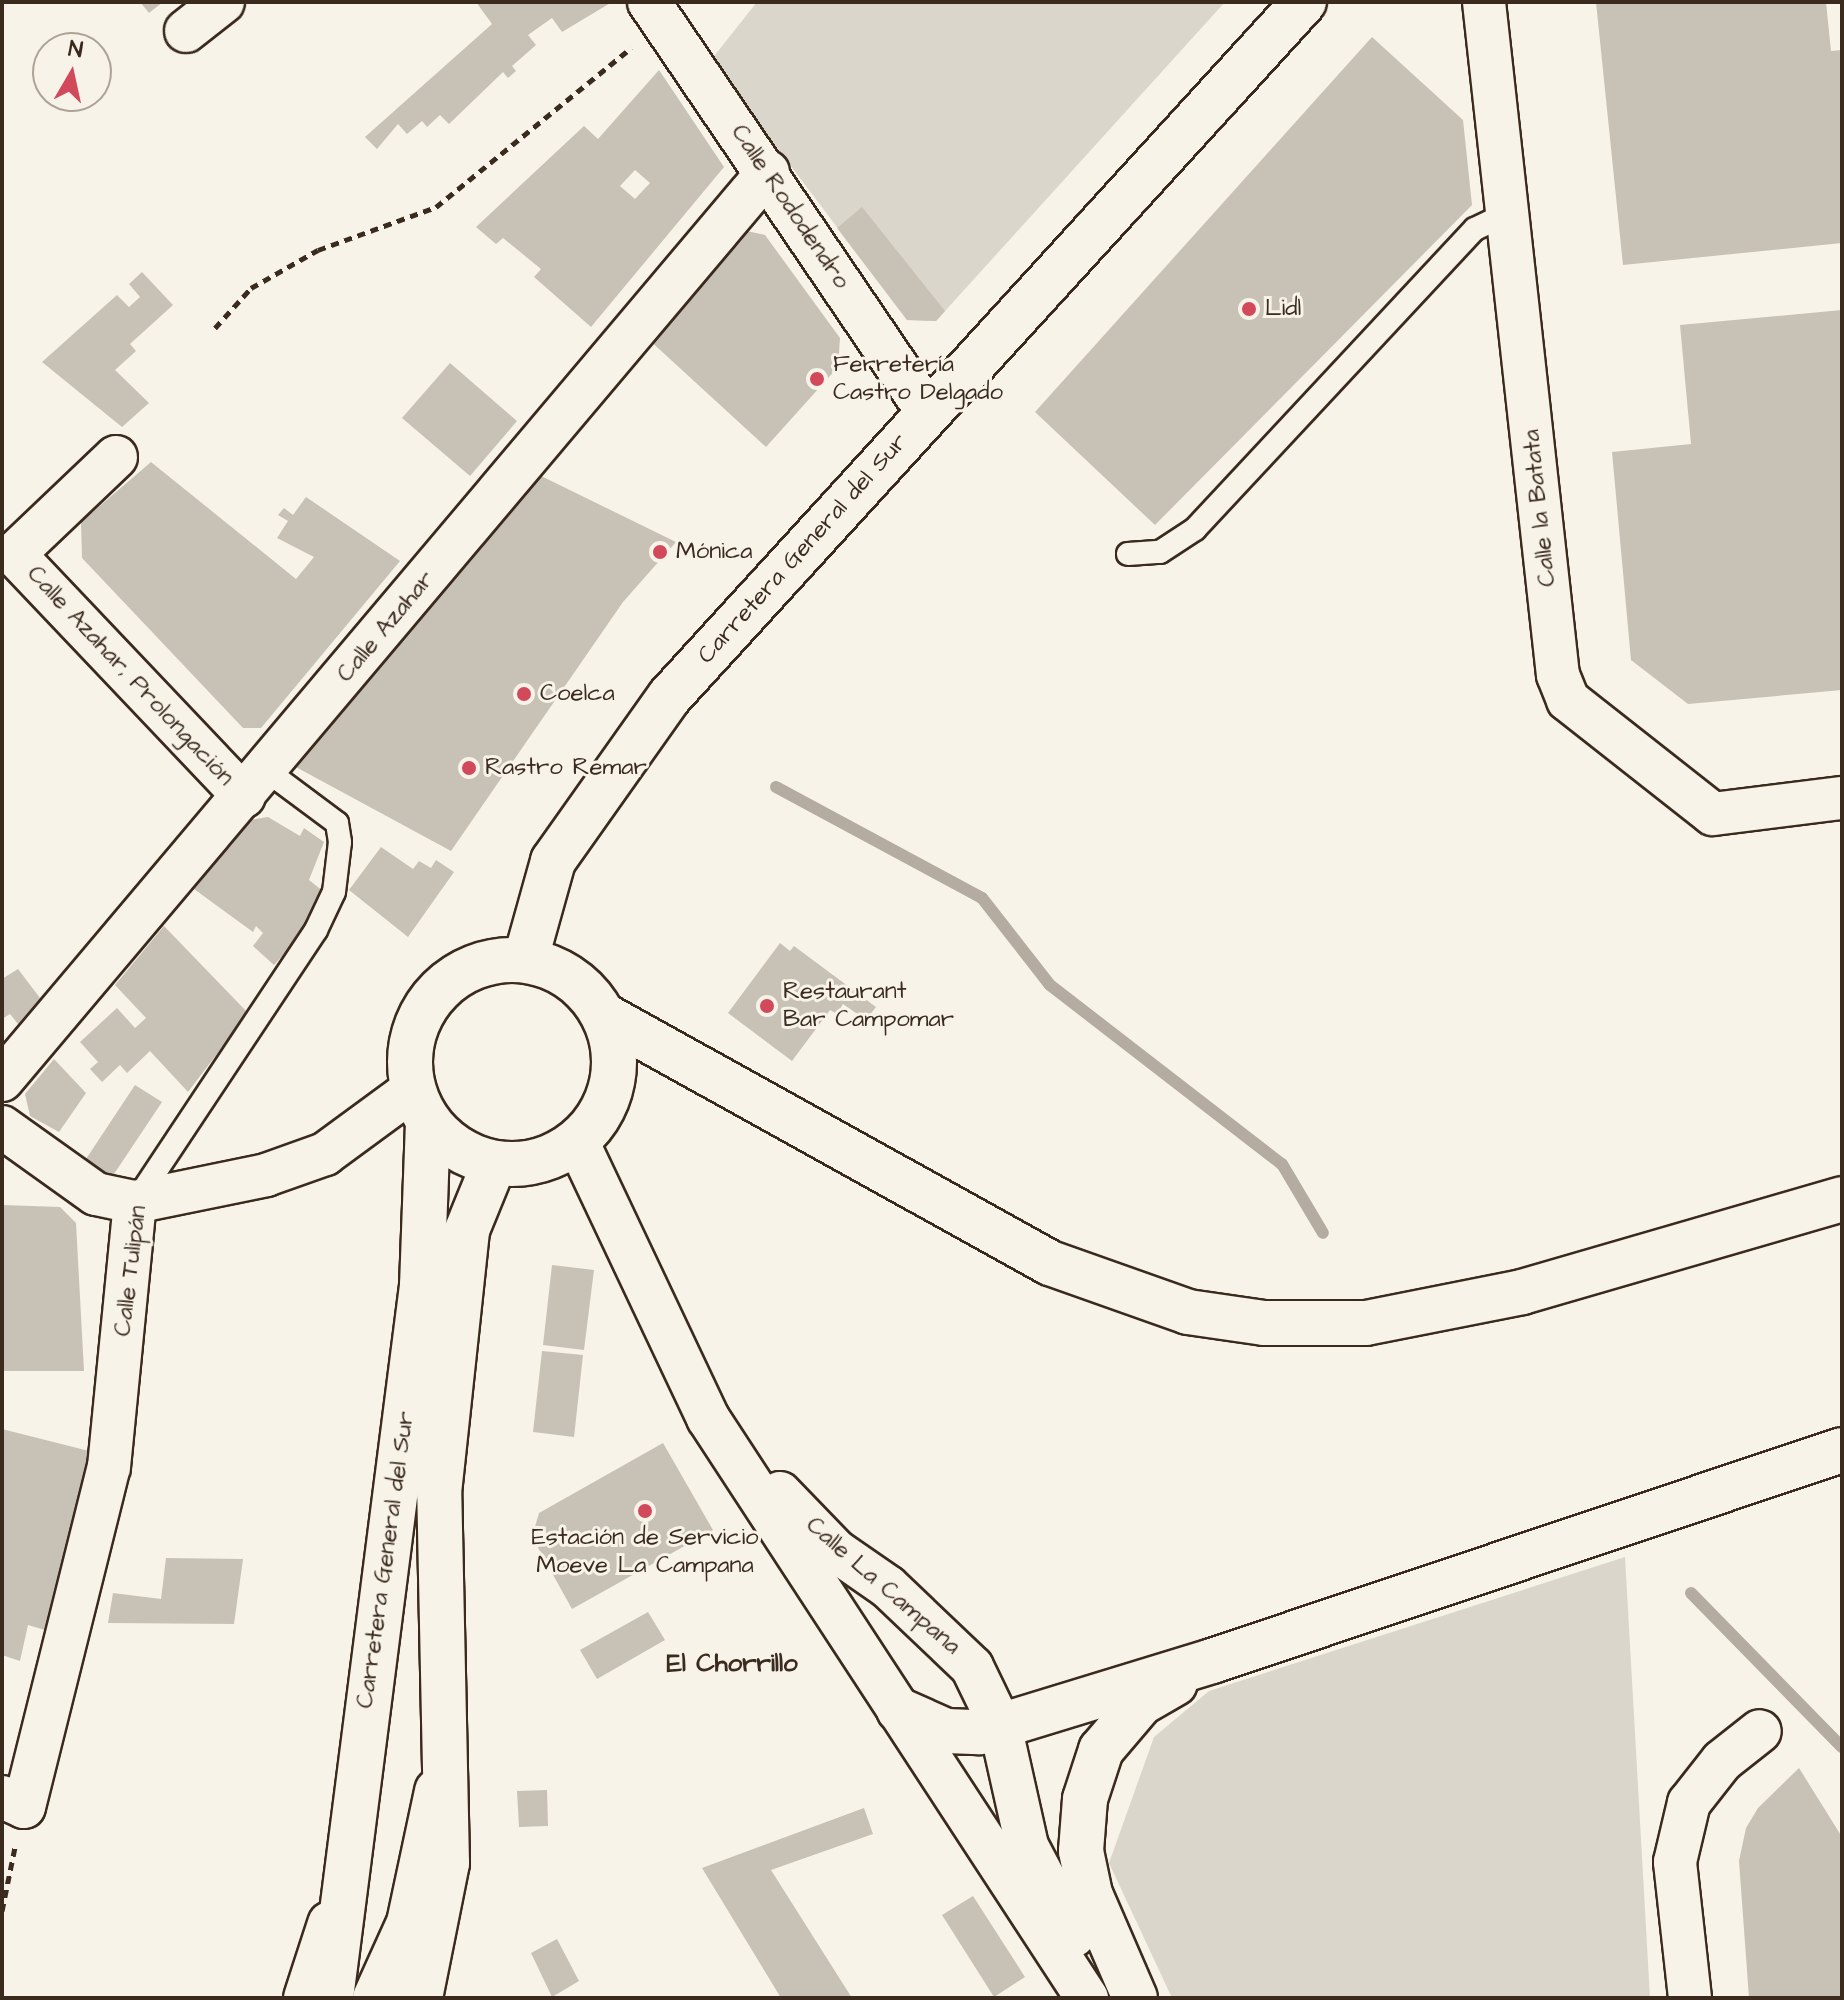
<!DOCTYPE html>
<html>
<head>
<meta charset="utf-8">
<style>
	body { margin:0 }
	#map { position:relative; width:1844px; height:2000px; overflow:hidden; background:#f7f3e8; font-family:"Architects Daughter",sans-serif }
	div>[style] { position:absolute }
	.green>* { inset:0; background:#dbd6cb }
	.stream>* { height:12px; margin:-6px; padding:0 6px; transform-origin:6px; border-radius:6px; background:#b4aca0 }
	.building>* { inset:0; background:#c8c1b6 }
	.path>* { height:5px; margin-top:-2.5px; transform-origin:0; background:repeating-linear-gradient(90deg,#3b2a1e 0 8px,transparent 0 14px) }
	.roads { filter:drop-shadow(2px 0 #3b2a1e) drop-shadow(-2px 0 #3b2a1e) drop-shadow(0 2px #3b2a1e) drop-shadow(0 -2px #3b2a1e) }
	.service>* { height:22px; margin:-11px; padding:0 11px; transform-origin:11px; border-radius:11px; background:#f7f3e8 }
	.minor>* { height:42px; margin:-21px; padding:0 21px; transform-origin:21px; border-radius:21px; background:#f7f3e8 }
	.secondary>* { height:44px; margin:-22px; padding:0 22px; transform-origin:22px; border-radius:22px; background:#f7f3e8 }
	.primary>* { height:44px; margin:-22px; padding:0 22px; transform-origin:22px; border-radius:22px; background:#f7f3e8 }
	.primary>.ring { margin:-22px; padding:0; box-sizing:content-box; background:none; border:44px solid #f7f3e8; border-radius:50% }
	.motorway>* { height:44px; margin:-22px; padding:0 22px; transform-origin:22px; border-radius:22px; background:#f7f3e8 }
	.dots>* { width:22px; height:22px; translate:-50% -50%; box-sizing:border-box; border:4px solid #f7f3e8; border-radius:50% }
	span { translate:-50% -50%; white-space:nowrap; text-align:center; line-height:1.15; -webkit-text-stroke:6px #f7f3e8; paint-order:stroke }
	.street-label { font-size:24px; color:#3b2a1e }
	.poi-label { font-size:24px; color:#3b2a1e }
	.left { translate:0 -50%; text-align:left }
	.neighbourhood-label { font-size:26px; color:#3b2a1e; font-weight:700 }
	.frame { position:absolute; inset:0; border:4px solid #3b2a1e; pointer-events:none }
	.north { position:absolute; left:32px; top:32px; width:80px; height:80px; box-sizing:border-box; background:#f7f3e8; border:2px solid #aca397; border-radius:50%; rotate:9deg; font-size:22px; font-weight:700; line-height:32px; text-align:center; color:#3b2a1e }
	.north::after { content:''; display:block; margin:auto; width:28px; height:36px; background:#d1495b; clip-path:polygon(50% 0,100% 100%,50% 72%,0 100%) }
</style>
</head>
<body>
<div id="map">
	<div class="green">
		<i style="clip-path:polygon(757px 2px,1225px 2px,936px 321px,907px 320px,711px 60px)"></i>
		<i style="clip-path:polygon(1625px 1557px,1650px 1998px,1172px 1998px,1109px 1863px,1154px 1737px,1209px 1691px)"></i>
	</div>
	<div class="stream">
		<i style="left:776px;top:787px;width:234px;rotate:28.3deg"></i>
		<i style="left:982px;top:898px;width:110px;rotate:52deg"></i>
		<i style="left:1050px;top:985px;width:293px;rotate:37.7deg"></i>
		<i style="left:1282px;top:1164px;width:80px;rotate:59.3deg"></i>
		<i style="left:1691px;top:1593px;width:216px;rotate:45.6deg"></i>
	</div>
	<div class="building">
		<i style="clip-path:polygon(140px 2px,163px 2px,149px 13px)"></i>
		<i style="clip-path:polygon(476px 2px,612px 2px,562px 32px,552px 18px,528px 35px,536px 45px,512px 66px,516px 71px,508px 78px,503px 72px,449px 124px,440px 115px,427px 127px,422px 121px,407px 134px,398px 124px,377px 149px,365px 137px,492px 24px)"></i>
		<i style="clip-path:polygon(1596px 2px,1826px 2px,1831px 51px,1842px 50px,1842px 243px,1623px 265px)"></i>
		<i style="clip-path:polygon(1372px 37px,1463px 120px,1472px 205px,1155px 525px,1035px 412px)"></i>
		<i style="clip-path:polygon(evenodd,659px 70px,724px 167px,591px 327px,534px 277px,541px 269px,503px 238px,496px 244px,476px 227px,584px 126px,598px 139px,659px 70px,635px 170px,650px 183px,635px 199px,620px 186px,635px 170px)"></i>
		<i style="clip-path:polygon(862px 207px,945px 311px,936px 321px,907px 320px,837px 228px)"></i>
		<i style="clip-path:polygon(733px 228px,765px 235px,840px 338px,838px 367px,766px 447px,646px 337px)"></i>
		<i style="clip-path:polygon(142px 272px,173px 305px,130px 344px,136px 351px,115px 370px,149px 403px,122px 427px,42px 362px,117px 295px,129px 307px,140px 297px,129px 284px)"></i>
		<i style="clip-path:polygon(1842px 310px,1842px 690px,1688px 704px,1631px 660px,1612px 452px,1691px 444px,1680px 325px)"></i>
		<i style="clip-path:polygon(450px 363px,517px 421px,470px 476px,402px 418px)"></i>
		<i style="clip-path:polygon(151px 462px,296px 579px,314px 557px,277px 538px,288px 521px,278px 515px,284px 508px,293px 515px,306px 497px,400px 561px,261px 728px,243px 728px,82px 558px,81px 522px)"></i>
		<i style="clip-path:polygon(535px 473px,676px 542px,623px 602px,451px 851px,294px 766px)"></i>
		<i style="clip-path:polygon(268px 817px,300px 836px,304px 828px,324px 842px,309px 880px,323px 891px,308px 916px,314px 921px,274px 965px,253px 946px,263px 933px,256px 926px,253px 932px,194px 889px,249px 820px)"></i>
		<i style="clip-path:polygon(381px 847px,413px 869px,419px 861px,431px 868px,436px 860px,454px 872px,408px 937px,349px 890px)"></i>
		<i style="clip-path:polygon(164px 926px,248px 1013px,188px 1092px,150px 1051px,127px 1073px,120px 1065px,102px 1082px,90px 1069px,98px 1062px,80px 1042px,117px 1008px,135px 1028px,146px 1018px,115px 985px)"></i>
		<i style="clip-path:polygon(780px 943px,790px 951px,794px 946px,876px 1007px,866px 1020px,843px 1004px,837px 1014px,830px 1010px,792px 1061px,728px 1013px)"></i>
		<i style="clip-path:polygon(18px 969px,40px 998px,18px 1024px,10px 1014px,2px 1019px,2px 979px)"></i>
		<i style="clip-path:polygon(54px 1059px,86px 1093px,59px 1132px,30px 1116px,25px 1094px)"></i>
		<i style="clip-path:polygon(135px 1085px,162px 1102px,112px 1177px,86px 1159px)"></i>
		<i style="clip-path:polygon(2px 1205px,60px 1207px,76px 1223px,84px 1371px,2px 1371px)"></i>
		<i style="clip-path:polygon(552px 1265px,594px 1270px,584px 1350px,543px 1345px)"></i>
		<i style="clip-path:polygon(542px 1351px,583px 1355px,574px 1437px,533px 1432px)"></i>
		<i style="clip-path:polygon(2px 1429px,89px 1451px,45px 1630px,28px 1625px,20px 1661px,2px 1655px)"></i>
		<i style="clip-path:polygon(663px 1443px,713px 1530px,572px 1609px,532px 1537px,539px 1513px)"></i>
		<i style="clip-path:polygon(166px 1558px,243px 1559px,234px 1624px,108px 1623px,113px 1593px,161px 1599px)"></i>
		<i style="clip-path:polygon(648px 1612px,665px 1640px,597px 1679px,580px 1650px)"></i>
		<i style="clip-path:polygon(1799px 1768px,1842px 1837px,1842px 1998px,1749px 1998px,1739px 1861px,1746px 1828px,1758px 1808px)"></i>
		<i style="clip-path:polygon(547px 1790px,548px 1826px,519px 1827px,517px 1791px)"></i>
		<i style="clip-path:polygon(864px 1808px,873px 1834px,771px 1870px,852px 1998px,781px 1998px,702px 1868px)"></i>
		<i style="clip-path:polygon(973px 1896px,1025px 1977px,994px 1997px,942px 1915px)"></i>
		<i style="clip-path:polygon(557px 1939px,579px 1981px,552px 1997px,531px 1953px)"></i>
	</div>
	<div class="path">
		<i style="left:215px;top:328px;width:54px;rotate:-48deg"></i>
		<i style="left:251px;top:288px;width:77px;rotate:-29.6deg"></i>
		<i style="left:318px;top:250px;width:126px;rotate:-20deg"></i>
		<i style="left:436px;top:207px;width:252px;rotate:-39.2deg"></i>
		<i style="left:2px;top:1911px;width:65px;rotate:-78.5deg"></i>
	</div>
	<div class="roads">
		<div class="service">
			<i style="left:1128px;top:554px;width:32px;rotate:-4deg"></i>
			<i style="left:1160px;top:552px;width:42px;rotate:-33.3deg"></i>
			<i style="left:1195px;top:529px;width:410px;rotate:-47deg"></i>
			<i style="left:1475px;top:229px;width:37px;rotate:-26deg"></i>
			<i style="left:136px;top:1201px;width:325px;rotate:-56.4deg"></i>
			<i style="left:316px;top:930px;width:42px;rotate:-64.7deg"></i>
			<i style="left:334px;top:892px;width:50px;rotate:-83.2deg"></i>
			<i style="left:340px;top:842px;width:19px;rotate:-99deg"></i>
			<i style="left:337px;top:823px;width:89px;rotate:-143.3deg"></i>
		</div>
		<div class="minor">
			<i style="left:649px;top:2px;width:497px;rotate:55.8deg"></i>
			<i style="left:1484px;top:2px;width:677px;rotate:83.73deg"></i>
			<i style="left:1558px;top:675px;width:27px;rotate:68deg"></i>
			<i style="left:1568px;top:700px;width:184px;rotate:38.2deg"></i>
			<i style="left:1713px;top:814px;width:130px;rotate:-7.1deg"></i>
			<i style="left:186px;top:31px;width:47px;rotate:-38.1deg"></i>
			<i style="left:116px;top:457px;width:141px;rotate:136.4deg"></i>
			<i style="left:14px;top:554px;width:334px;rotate:46.5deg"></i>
			<i style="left:2px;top:1080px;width:1188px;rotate:-49.85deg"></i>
			<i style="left:2px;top:1127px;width:115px;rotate:35.5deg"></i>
			<i style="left:96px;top:1194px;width:40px;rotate:12deg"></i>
			<i style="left:135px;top:1202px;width:134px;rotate:-11.6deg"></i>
			<i style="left:266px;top:1175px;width:63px;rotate:-19.6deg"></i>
			<i style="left:325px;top:1154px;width:108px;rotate:-36.3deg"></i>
			<i style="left:578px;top:1143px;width:304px;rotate:64.7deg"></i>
			<i style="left:708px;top:1418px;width:693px;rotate:56.84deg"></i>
			<i style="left:780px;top:1493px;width:81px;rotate:46deg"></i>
			<i style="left:836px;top:1551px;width:63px;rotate:34.7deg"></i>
			<i style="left:888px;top:1587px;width:116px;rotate:43.6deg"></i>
			<i style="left:972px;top:1667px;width:64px;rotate:64.2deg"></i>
			<i style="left:1000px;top:1725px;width:124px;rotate:77.4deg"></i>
			<i style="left:1027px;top:1846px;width:101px;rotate:62.2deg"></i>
			<i style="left:2px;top:1797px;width:24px;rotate:24deg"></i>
			<i style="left:24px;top:1807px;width:350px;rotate:-76deg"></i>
			<i style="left:109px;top:1467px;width:266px;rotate:-84.4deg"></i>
			<i style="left:1690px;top:1998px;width:137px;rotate:-96.3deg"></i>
			<i style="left:1675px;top:1862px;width:61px;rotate:-76.7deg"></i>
			<i style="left:1689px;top:1803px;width:53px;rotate:-51.8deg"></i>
			<i style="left:1722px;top:1761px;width:48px;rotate:-38.3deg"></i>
		</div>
		<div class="secondary">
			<i style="left:306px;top:1998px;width:78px;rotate:-72deg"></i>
			<i style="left:375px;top:1998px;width:82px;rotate:-65.6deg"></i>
			<i style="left:409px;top:1923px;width:135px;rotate:-78deg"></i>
		</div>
		<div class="primary">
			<i style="left:526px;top:958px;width:101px;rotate:-74.4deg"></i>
			<i style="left:553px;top:861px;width:202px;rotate:-54.7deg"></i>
			<i style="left:670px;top:696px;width:940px;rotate:-47.59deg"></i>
			<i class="ring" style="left:410px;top:960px;width:160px;height:160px"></i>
			<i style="left:331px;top:1998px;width:718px;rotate:-82.72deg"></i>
			<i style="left:422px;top:1286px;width:164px;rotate:-87.9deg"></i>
			<i style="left:420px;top:1998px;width:138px;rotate:-78.7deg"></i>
			<i style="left:447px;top:1863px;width:370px;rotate:-91.2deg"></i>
			<i style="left:439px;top:1493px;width:264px;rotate:-83.9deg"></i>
			<i style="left:467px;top:1230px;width:71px;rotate:-67.8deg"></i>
		</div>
		<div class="motorway">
			<i style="left:605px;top:1016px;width:509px;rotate:29.03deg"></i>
			<i style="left:1050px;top:1263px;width:146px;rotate:19.5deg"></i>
			<i style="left:1188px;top:1312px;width:77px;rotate:8.2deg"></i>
			<i style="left:1264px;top:1323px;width:102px"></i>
			<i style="left:1366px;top:1323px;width:159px;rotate:-11.2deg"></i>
			<i style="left:1522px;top:1292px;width:333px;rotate:-16.2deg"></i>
			<i style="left:899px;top:1710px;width:51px;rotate:24.1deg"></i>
			<i style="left:946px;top:1731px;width:34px;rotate:2deg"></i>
			<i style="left:980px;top:1732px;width:243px;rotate:-17deg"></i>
			<i style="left:1212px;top:1661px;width:664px;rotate:-18.52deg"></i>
			<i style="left:1135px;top:1998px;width:113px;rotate:-113.4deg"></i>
			<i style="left:1090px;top:1894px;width:44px;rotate:-101.8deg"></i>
			<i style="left:1081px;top:1851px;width:52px;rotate:-85.6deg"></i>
			<i style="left:1085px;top:1799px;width:52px;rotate:-71.9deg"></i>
			<i style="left:1101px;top:1750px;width:62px;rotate:-49.6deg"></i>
			<i style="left:1141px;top:1703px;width:39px;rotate:-30deg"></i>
		</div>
	</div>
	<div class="dots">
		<i style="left:1249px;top:309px;background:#d1495b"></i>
		<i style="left:817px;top:379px;background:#d1495b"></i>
		<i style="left:660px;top:552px;background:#d1495b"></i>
		<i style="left:524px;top:694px;background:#d1495b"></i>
		<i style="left:469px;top:768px;background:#d1495b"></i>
		<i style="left:767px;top:1006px;background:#d1495b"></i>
		<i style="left:645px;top:1511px;background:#d1495b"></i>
	</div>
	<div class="street-label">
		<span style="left:790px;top:207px;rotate:56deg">Calle Rododendro</span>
		<span style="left:1540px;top:508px;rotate:-96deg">Calle la Batata</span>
		<span style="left:803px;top:549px;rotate:-48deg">Carretera General del Sur</span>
		<span style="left:386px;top:627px;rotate:-50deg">Calle Azahar</span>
		<span style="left:130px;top:676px;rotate:47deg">Calle Azahar, Prolongación</span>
		<span style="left:131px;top:1271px;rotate:-83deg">Calle Tulipán</span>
		<span style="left:386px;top:1560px;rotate:-82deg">Carretera General del Sur</span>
		<span style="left:883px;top:1586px;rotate:41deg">Calle La Campana</span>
	</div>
	<div class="poi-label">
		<span class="left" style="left:1265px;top:309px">Lidl</span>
		<span class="left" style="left:833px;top:379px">Ferretería<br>Castro Delgado</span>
		<span class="left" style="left:676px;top:552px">Mónica</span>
		<span class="left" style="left:540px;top:694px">Coelca</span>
		<span class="left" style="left:485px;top:768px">Rastro Remar</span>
		<span class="left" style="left:783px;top:1006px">Restaurant<br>Bar Campomar</span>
		<span style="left:645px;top:1552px">Estación de Servicio<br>Moeve La Campana</span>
	</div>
	<div class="neighbourhood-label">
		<span style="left:732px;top:1664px">El Chorrillo</span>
	</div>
	<div class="frame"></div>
	<div class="north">N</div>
</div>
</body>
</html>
